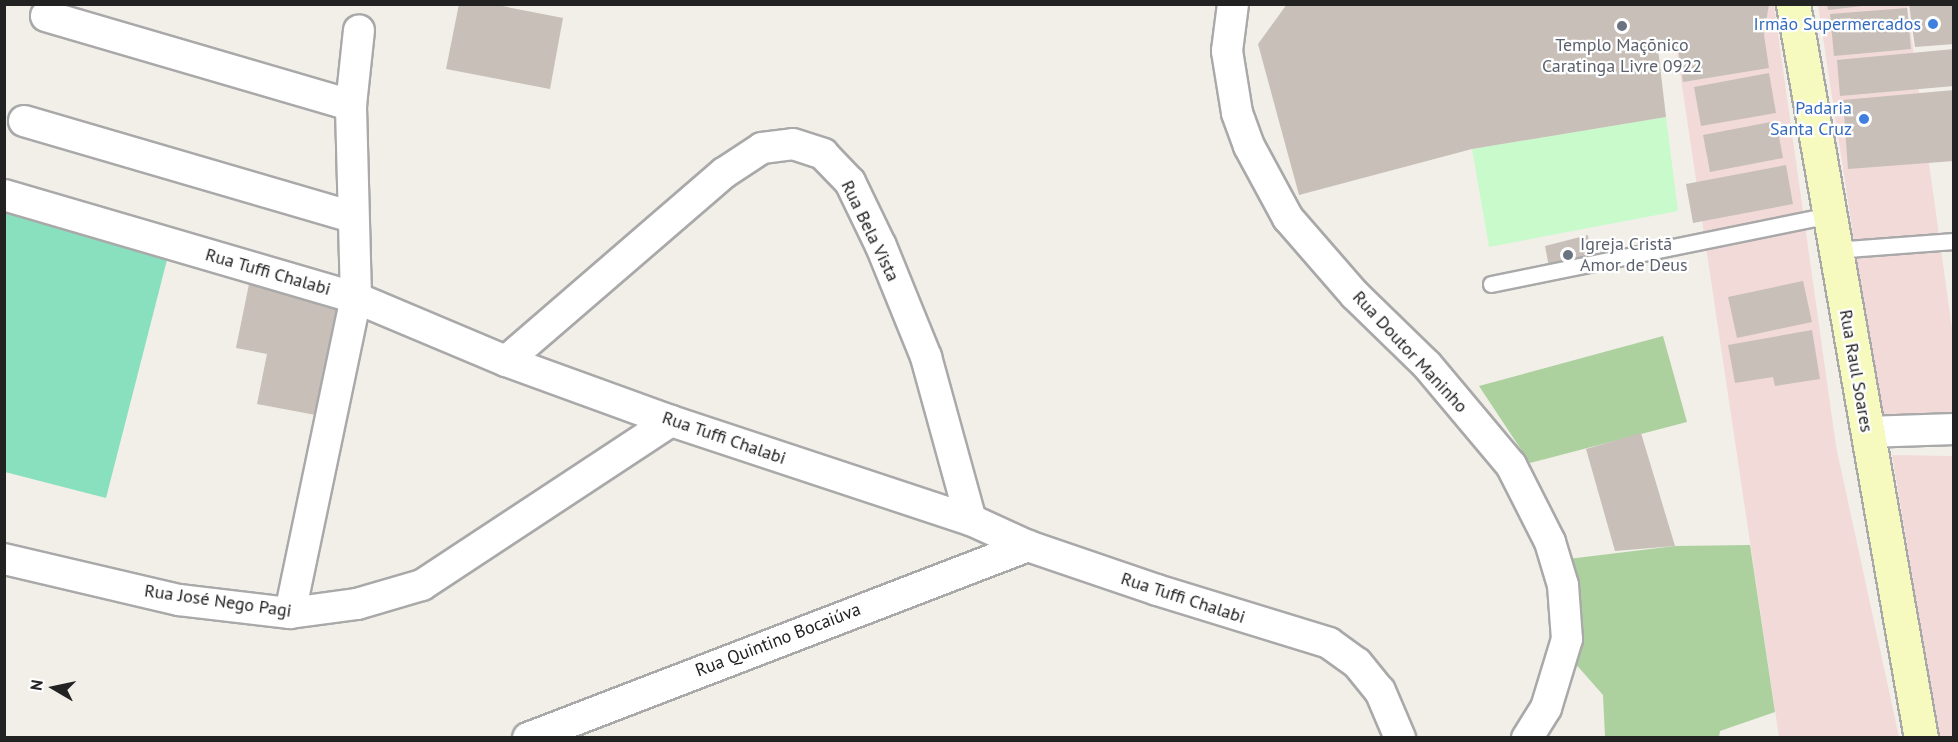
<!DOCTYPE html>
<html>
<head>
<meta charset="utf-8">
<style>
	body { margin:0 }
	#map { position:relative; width:1958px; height:742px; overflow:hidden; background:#f2efe9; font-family:"PT Sans",sans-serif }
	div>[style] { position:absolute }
	.commercial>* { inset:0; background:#f2dad9 }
	.forest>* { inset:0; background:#add19e }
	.park>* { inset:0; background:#c8facc }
	.pitch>* { inset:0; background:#88e0be }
	.building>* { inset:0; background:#c7bfb8 }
	.roads { filter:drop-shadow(2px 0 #a9a9a9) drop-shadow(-2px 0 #a9a9a9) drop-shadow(0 2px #a9a9a9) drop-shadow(0 -2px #a9a9a9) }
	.service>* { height:15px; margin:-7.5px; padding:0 7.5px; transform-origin:7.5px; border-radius:7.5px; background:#fff }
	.minor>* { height:30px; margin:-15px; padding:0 15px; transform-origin:15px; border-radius:15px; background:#fff }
	.secondary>* { height:33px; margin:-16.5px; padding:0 16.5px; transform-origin:16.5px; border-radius:16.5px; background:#f7fabf }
	.dots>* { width:16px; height:16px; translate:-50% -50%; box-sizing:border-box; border:3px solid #fff; border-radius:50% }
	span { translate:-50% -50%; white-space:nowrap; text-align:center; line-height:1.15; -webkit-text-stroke:4.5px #fff; paint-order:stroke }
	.shop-label { font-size:18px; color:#366cbe }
	.right { translate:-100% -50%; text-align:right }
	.worship-label { font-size:18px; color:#5b616d }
	.left { translate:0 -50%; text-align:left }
	.street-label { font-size:18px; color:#222 }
	.frame { position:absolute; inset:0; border:6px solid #222; pointer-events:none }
	.north { position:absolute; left:24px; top:658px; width:60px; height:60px; -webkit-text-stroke:4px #fff; paint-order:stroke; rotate:279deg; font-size:16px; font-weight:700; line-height:24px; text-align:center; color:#222 }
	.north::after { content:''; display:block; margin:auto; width:21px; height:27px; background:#222; clip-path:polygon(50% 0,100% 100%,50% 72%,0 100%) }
</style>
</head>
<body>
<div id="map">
	<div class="commercial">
		<i style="clip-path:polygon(1670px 5px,1774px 5px,1836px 446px,1899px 737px,1779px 737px)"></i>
		<i style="clip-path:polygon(1818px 5px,1907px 5px,1953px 336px,1953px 413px,1881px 417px)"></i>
		<i style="clip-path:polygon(1892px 455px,1953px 456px,1953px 737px,1939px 737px)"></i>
	</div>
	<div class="forest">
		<i style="clip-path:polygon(1663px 336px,1687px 422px,1530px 463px,1479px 386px)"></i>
		<i style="clip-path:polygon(1750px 545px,1775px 712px,1720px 731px,1719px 737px,1605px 737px,1603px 695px,1573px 661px,1568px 559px,1675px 546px)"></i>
	</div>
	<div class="park">
		<i style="clip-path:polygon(1666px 117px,1678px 211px,1489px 247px,1472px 149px)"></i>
	</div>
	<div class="pitch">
		<i style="clip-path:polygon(4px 210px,169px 252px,106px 498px,5px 472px)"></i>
	</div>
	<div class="building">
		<i style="clip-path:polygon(459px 4px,492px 4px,563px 18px,550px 89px,446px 69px)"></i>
		<i style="clip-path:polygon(1287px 4px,1769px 4px,1764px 35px,1769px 68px,1683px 82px,1678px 49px,1658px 49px,1666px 117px,1472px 149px,1299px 195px,1258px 44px)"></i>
		<i style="clip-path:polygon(1827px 4px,1862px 4px,1862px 6px,1828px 10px)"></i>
		<i style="clip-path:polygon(1909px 4px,1954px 4px,1954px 44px,1915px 47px)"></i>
		<i style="clip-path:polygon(1907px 8px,1911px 49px,1834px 56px,1830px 14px)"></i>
		<i style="clip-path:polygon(1954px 49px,1954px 86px,1840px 96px,1837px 60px)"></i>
		<i style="clip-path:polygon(1769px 73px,1776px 113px,1701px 126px,1694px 87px)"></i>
		<i style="clip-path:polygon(1954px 90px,1954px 161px,1848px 169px,1843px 100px)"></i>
		<i style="clip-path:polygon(1776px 121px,1783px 158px,1710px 172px,1703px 135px)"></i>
		<i style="clip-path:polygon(1786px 165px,1793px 204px,1693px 223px,1686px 184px)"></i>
		<i style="clip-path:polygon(1588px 235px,1591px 264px,1549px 267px,1545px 246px)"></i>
		<i style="clip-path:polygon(250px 279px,344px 298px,321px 416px,257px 404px,267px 354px,236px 348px)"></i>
		<i style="clip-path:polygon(1803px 281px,1812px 322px,1737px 338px,1728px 297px)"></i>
		<i style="clip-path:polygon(1812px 330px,1820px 379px,1775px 386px,1773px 377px,1735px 383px,1728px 345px)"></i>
		<i style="clip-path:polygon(1641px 433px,1675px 546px,1615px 551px,1586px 449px)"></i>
	</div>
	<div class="roads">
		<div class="service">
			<i style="left:1834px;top:250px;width:120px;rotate:-4.3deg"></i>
			<i style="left:1491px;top:284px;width:345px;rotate:-11.5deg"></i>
		</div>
		<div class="minor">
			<i style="left:1233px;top:4px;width:47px;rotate:97.3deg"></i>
			<i style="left:1227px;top:51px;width:63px;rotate:80.8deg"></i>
			<i style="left:1237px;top:113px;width:35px;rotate:70deg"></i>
			<i style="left:1249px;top:146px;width:82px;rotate:61.6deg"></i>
			<i style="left:1288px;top:218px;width:102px;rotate:49deg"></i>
			<i style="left:1355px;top:295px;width:100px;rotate:44.2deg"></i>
			<i style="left:1427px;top:365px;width:131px;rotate:50deg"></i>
			<i style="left:1511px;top:465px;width:86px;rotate:63.1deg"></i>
			<i style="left:1550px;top:542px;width:45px;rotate:73.2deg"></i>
			<i style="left:1563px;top:585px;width:54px;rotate:85.8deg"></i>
			<i style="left:1567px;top:639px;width:72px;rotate:106.9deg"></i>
			<i style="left:1546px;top:708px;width:36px;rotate:122deg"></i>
			<i style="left:46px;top:16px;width:318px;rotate:16.3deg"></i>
			<i style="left:24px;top:121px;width:343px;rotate:16.3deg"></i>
			<i style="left:4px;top:195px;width:367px;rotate:16.3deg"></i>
			<i style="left:356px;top:298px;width:163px;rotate:22.8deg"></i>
			<i style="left:506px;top:361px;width:176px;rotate:20deg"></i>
			<i style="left:671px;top:421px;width:316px;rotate:18.3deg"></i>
			<i style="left:971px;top:520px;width:63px;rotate:24.5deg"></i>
			<i style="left:1028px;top:546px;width:136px;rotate:18.8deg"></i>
			<i style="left:1157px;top:590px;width:180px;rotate:17.1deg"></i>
			<i style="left:1329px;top:643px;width:34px;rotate:36deg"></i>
			<i style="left:1357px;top:663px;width:36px;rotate:51deg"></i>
			<i style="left:1380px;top:691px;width:51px;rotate:66.9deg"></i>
			<i style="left:506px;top:361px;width:288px;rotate:-40.8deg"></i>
			<i style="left:724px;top:173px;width:45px;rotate:-33.3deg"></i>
			<i style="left:762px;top:148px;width:31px;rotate:-7deg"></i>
			<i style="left:793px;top:144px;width:32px;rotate:18deg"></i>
			<i style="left:823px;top:154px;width:39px;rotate:46deg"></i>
			<i style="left:850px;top:182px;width:71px;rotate:64.2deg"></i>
			<i style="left:881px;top:246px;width:120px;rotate:67.9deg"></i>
			<i style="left:926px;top:357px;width:169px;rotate:74.6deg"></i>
			<i style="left:1867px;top:432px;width:87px;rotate:-2deg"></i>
			<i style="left:4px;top:559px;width:180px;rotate:13.2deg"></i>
			<i style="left:179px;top:600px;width:112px;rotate:6.7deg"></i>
			<i style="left:290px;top:613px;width:68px;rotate:-7.7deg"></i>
			<i style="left:357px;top:604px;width:68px;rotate:-16.3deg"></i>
			<i style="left:422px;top:585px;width:298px;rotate:-33.4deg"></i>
			<i style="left:290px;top:613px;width:322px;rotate:-78.2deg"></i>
			<i style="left:356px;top:298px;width:193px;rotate:-91.5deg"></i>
			<i style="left:351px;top:105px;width:75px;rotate:-83.9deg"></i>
			<i style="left:528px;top:738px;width:536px;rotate:-21.01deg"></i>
		</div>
		<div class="secondary">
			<i style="left:1793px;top:4px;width:745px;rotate:80.11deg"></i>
		</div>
	</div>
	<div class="dots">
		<i style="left:1933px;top:24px;background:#3f7fe0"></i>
		<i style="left:1622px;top:26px;background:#6b7280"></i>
		<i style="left:1864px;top:119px;background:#3f7fe0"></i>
		<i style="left:1568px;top:255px;background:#6b7280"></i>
	</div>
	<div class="shop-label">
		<span class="right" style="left:1921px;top:24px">Irmão Supermercados</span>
		<span class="right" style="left:1852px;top:119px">Padaria<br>Santa Cruz</span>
	</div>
	<div class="worship-label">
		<span style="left:1622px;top:56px">Templo Maçõnico<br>Caratinga Livre 0922</span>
		<span class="left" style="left:1580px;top:255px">Igreja Cristã<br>Amor de Deus</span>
	</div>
	<div class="street-label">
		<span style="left:870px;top:231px;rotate:64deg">Rua Bela Vista</span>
		<span style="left:268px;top:272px;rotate:16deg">Rua Tuffi Chalabi</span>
		<span style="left:1410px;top:352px;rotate:47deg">Rua Doutor Maninho</span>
		<span style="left:1856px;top:371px;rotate:80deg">Rua Raul Soares</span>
		<span style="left:724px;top:438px;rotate:19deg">Rua Tuffi Chalabi</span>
		<span style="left:1183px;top:598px;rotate:18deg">Rua Tuffi Chalabi</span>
		<span style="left:218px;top:601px;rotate:8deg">Rua José Nego Pagi</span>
		<span style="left:778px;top:640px;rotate:-21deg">Rua Quintino Bocaiúva</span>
	</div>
	<div class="frame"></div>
	<div class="north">N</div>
</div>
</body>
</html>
